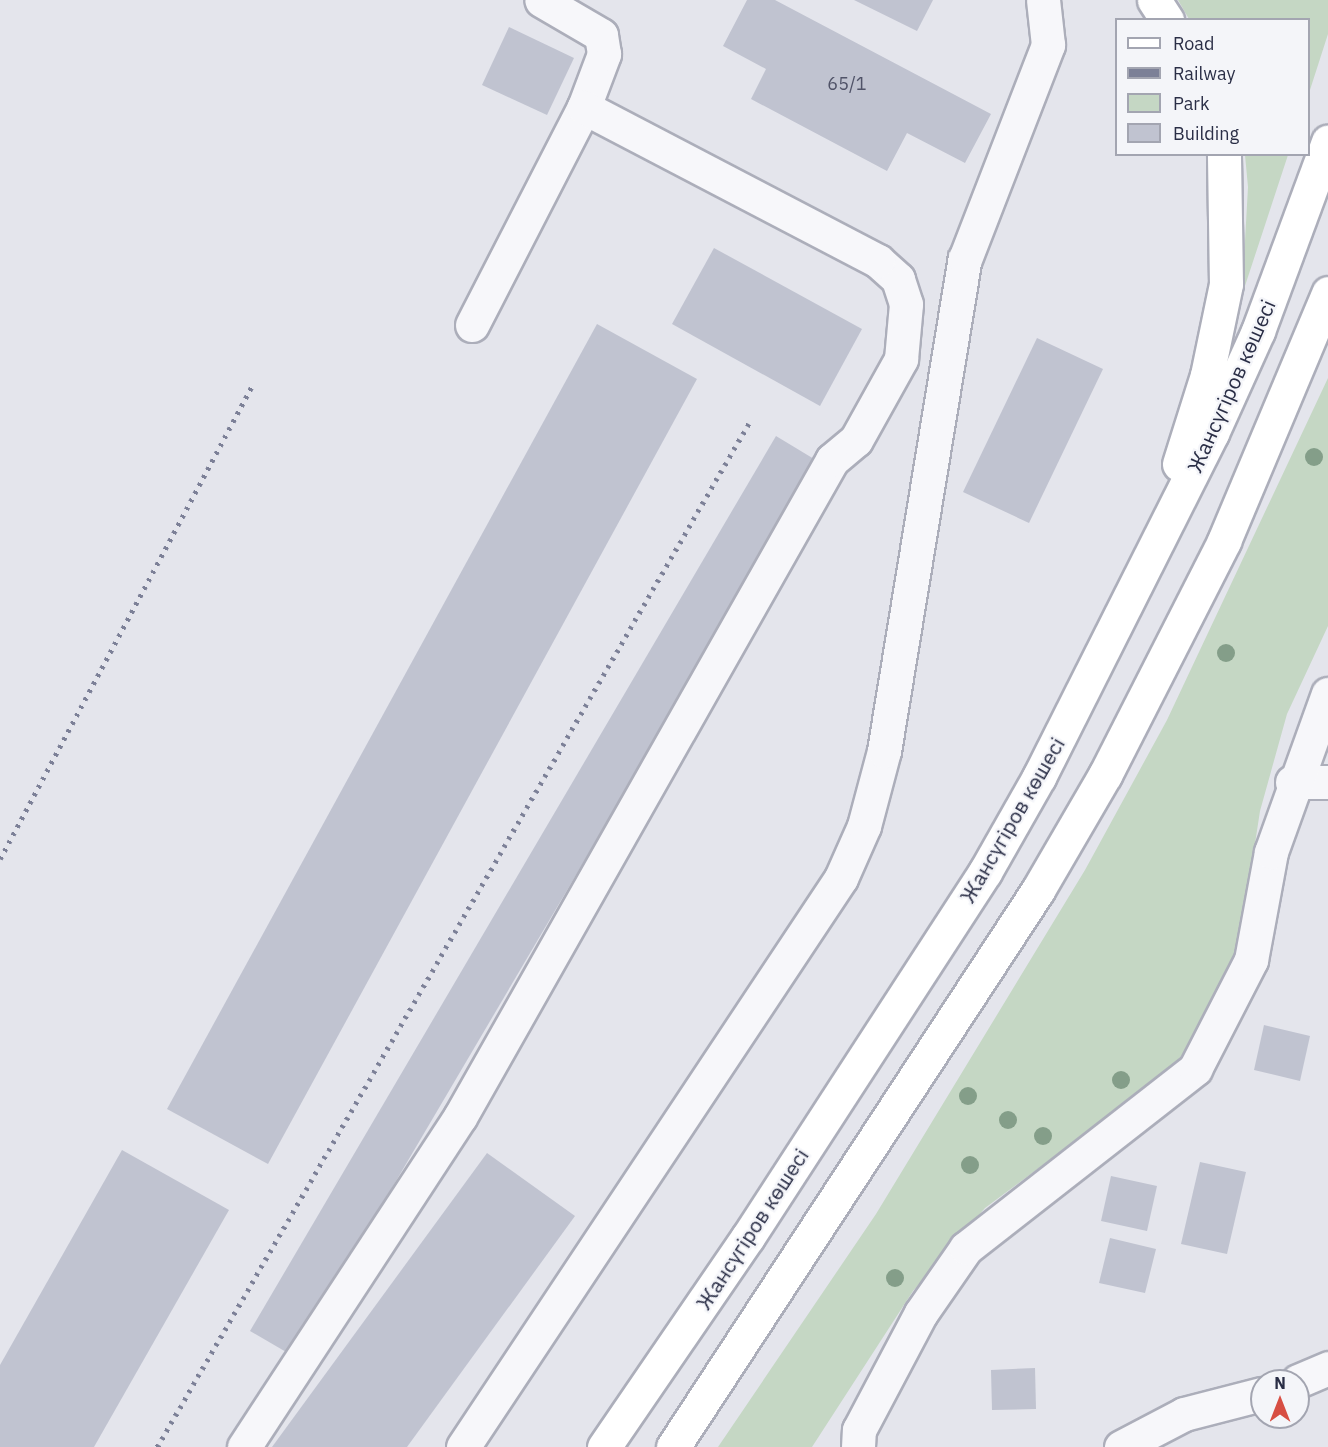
<!DOCTYPE html>
<html>
<head>
<meta charset="utf-8">
<style>
	body { margin:0 }
	#map { position:relative; width:1328px; height:1447px; overflow:hidden; background:#e4e5ec; font-family:"IBM Plex Sans",sans-serif }
	div>[style] { position:absolute }
	.green>* { inset:0; background:#c5d7c4 }
	.building>* { inset:0; background:#c0c3d0 }
	.roads { filter:drop-shadow(2px 0 #acaeba) drop-shadow(-2px 0 #acaeba) drop-shadow(0 2px #acaeba) drop-shadow(0 -2px #acaeba) }
	.minor>* { height:33px; margin:-16.5px; padding:0 16.5px; transform-origin:16.5px; border-radius:16.5px; background:#f7f7fa }
	.major>* { height:33px; margin:-16.5px; padding:0 16.5px; transform-origin:16.5px; border-radius:16.5px; background:#fff }
	.rail>* { height:4.5px; margin-top:-2.25px; transform-origin:0; background:repeating-linear-gradient(90deg,#7c8097 0 3px,transparent 0 9px) }
	.trees>* { width:18px; height:18px; margin:-9px; border-radius:50%; background:#849e89 }
	span { translate:-50% -50%; white-space:nowrap; text-align:center; line-height:1.15; -webkit-text-stroke:4.5px #f4f5f9; paint-order:stroke }
	.number-label { font-size:18px; color:#505368 }
	.number-label span { -webkit-text-stroke-width:0 }
	.street-label { font-size:21px; color:#2a2e46 }
	.legend { position:absolute; left:1115px; top:18px; width:195px; height:138px; box-sizing:border-box; background:#f4f5f9; border:2px solid #a3a5b1; margin:0; padding:8px 10px; list-style:none; font-size:18px; color:#2a2e46 }
	.legend li { display:flex; align-items:center; gap:12px; height:30px }
	.legend b { width:30px; border:2px solid #a3a5b1 }
	.north { position:absolute; left:1250px; top:1369px; width:60px; height:60px; box-sizing:border-box; background:#f4f5f9; border:2px solid #a3a5b1; border-radius:50%; rotate:0deg; font-size:16px; font-weight:700; line-height:24px; text-align:center; color:#2a2e46 }
	.north::after { content:''; display:block; margin:auto; width:21px; height:27px; background:#d74e43; clip-path:polygon(50% 0,100% 100%,50% 72%,0 100%) }
</style>
</head>
<body>
<div id="map">
	<div class="green">
		<i style="clip-path:polygon(1178px 0,1328px 0,1328px 34px,1309px 93px,1308px 20px,1189px 19px)"></i>
		<i style="clip-path:polygon(1245px 155px,1288px 155px,1242px 295px,1248px 187px)"></i>
		<i style="clip-path:polygon(1328px 378px,1328px 626px,1287px 714px,1260px 811px,1239px 948px,1196px 1038px,1169px 1071px,985px 1208px,913px 1291px,812px 1447px,718px 1447px,876px 1214px,1085px 870px,1167px 720px)"></i>
	</div>
	<div class="building">
		<i style="clip-path:polygon(747px 0,775px 0,991px 114px,965px 163px,907px 133px,887px 171px,751px 99px,766px 69px,723px 46px)"></i>
		<i style="clip-path:polygon(854px 0,933px 0,917px 31px)"></i>
		<i style="clip-path:polygon(509px 27px,574px 58px,547px 115px,482px 85px)"></i>
		<i style="clip-path:polygon(714px 248px,862px 329px,820px 406px,672px 324px)"></i>
		<i style="clip-path:polygon(597px 324px,697px 379px,268px 1164px,167px 1109px)"></i>
		<i style="clip-path:polygon(1037px 338px,1103px 369px,1029px 523px,963px 492px)"></i>
		<i style="clip-path:polygon(776px 436px,819px 462px,293px 1356px,250px 1331px)"></i>
		<i style="clip-path:polygon(1264px 1025px,1310px 1036px,1300px 1081px,1254px 1070px)"></i>
		<i style="clip-path:polygon(122px 1150px,229px 1210px,94px 1447px,0 1447px,0 1365px)"></i>
		<i style="clip-path:polygon(487px 1153px,575px 1216px,407px 1447px,272px 1447px)"></i>
		<i style="clip-path:polygon(1200px 1162px,1246px 1172px,1227px 1254px,1181px 1244px)"></i>
		<i style="clip-path:polygon(1111px 1176px,1157px 1186px,1147px 1231px,1101px 1221px)"></i>
		<i style="clip-path:polygon(1110px 1238px,1156px 1249px,1145px 1293px,1099px 1283px)"></i>
		<i style="clip-path:polygon(1035px 1368px,1036px 1409px,992px 1410px,991px 1370px)"></i>
	</div>
	<div class="roads">
		<div class="minor">
			<i style="left:472px;top:325px;width:245px;rotate:-62.8deg"></i>
			<i style="left:584px;top:107px;width:57px;rotate:-69.3deg"></i>
			<i style="left:604px;top:54px;width:19px;rotate:-99deg"></i>
			<i style="left:601px;top:35px;width:69px;rotate:-149.7deg"></i>
			<i style="left:1292px;top:782px;width:36px"></i>
			<i style="left:1298px;top:1381px;width:33px;rotate:-23deg"></i>
			<i style="left:244px;top:1447px;width:394px;rotate:-56.8deg"></i>
			<i style="left:460px;top:1117px;width:755px;rotate:-60.48deg"></i>
			<i style="left:832px;top:460px;width:31px;rotate:-40deg"></i>
			<i style="left:856px;top:440px;width:93px;rotate:-60.9deg"></i>
			<i style="left:901px;top:359px;width:55px;rotate:-84.8deg"></i>
			<i style="left:906px;top:304px;width:26px;rotate:-108deg"></i>
			<i style="left:898px;top:279px;width:27px;rotate:-138deg"></i>
			<i style="left:878px;top:261px;width:332px;rotate:-152.4deg"></i>
			<i style="left:463px;top:1447px;width:683px;rotate:-56.4deg"></i>
			<i style="left:841px;top:878px;width:57px;rotate:-66.1deg"></i>
			<i style="left:864px;top:826px;width:78px;rotate:-75.1deg"></i>
			<i style="left:884px;top:751px;width:499px;rotate:-80.7deg"></i>
			<i style="left:965px;top:259px;width:230px;rotate:-68.8deg"></i>
			<i style="left:1048px;top:45px;width:45px;rotate:-96.3deg"></i>
			<i style="left:858px;top:1447px;width:17px;rotate:-87deg"></i>
			<i style="left:859px;top:1430px;width:132px;rotate:-62.1deg"></i>
			<i style="left:921px;top:1313px;width:79px;rotate:-55.3deg"></i>
			<i style="left:966px;top:1248px;width:291px;rotate:-38deg"></i>
			<i style="left:1195px;top:1069px;width:123px;rotate:-62.8deg"></i>
			<i style="left:1251px;top:960px;width:110px;rotate:-79.5deg"></i>
			<i style="left:1271px;top:852px;width:168px;rotate:-70.2deg"></i>
			<i style="left:1121px;top:1447px;width:71px;rotate:-27.6deg"></i>
			<i style="left:1184px;top:1414px;width:81px;rotate:-14.4deg"></i>
		</div>
		<div class="major">
			<i style="left:1154px;top:0;width:24px;rotate:57deg"></i>
			<i style="left:1179px;top:464px;width:93px;rotate:-72.5deg"></i>
			<i style="left:1207px;top:375px;width:93px;rotate:-78.2deg"></i>
			<i style="left:1226px;top:284px;width:130px;rotate:-90.9deg"></i>
			<i style="left:604px;top:1447px;width:255px;rotate:-55.6deg"></i>
			<i style="left:748px;top:1237px;width:435px;rotate:-57deg"></i>
			<i style="left:985px;top:872px;width:109px;rotate:-60.4deg"></i>
			<i style="left:1039px;top:777px;width:385px;rotate:-63.3deg"></i>
			<i style="left:1212px;top:433px;width:112px;rotate:-65.7deg"></i>
			<i style="left:1258px;top:331px;width:202px;rotate:-69.7deg"></i>
			<i style="left:673px;top:1447px;width:666px;rotate:-56.76deg"></i>
			<i style="left:1038px;top:890px;width:133px;rotate:-59.8deg"></i>
			<i style="left:1105px;top:775px;width:263px;rotate:-63deg"></i>
			<i style="left:1224px;top:541px;width:269px;rotate:-67.2deg"></i>
		</div>
	</div>
	<div class="rail">
		<i style="left:0;top:859px;width:538px;rotate:-61.96deg"></i>
		<i style="left:157px;top:1447px;width:1183px;rotate:-59.97deg"></i>
	</div>
	<div class="trees">
		<i style="left:1314px;top:457px"></i>
		<i style="left:1226px;top:653px"></i>
		<i style="left:1121px;top:1080px"></i>
		<i style="left:968px;top:1096px"></i>
		<i style="left:1008px;top:1120px"></i>
		<i style="left:1043px;top:1136px"></i>
		<i style="left:970px;top:1165px"></i>
		<i style="left:895px;top:1278px"></i>
	</div>
	<div class="number-label">
		<span style="left:847px;top:84px">65/1</span>
	</div>
	<div class="street-label">
		<span style="left:1231px;top:386px;rotate:-66deg">Жансүгіров көшесі</span>
		<span style="left:1012px;top:820px;rotate:-60deg">Жансүгіров көшесі</span>
		<span style="left:752px;top:1229px;rotate:-57deg">Жансүгіров көшесі</span>
	</div>
	<ul class="legend">
	<li><b style="height:8px;background:#fff"></b>Road</li>
	<li><b style="height:8px;background:#7c8097"></b>Railway</li>
	<li><b style="height:16px;background:#c5d7c4"></b>Park</li>
	<li><b style="height:16px;background:#c0c3d0"></b>Building</li>
	</ul>
	<div class="north">N</div>
</div>
</body>
</html>
